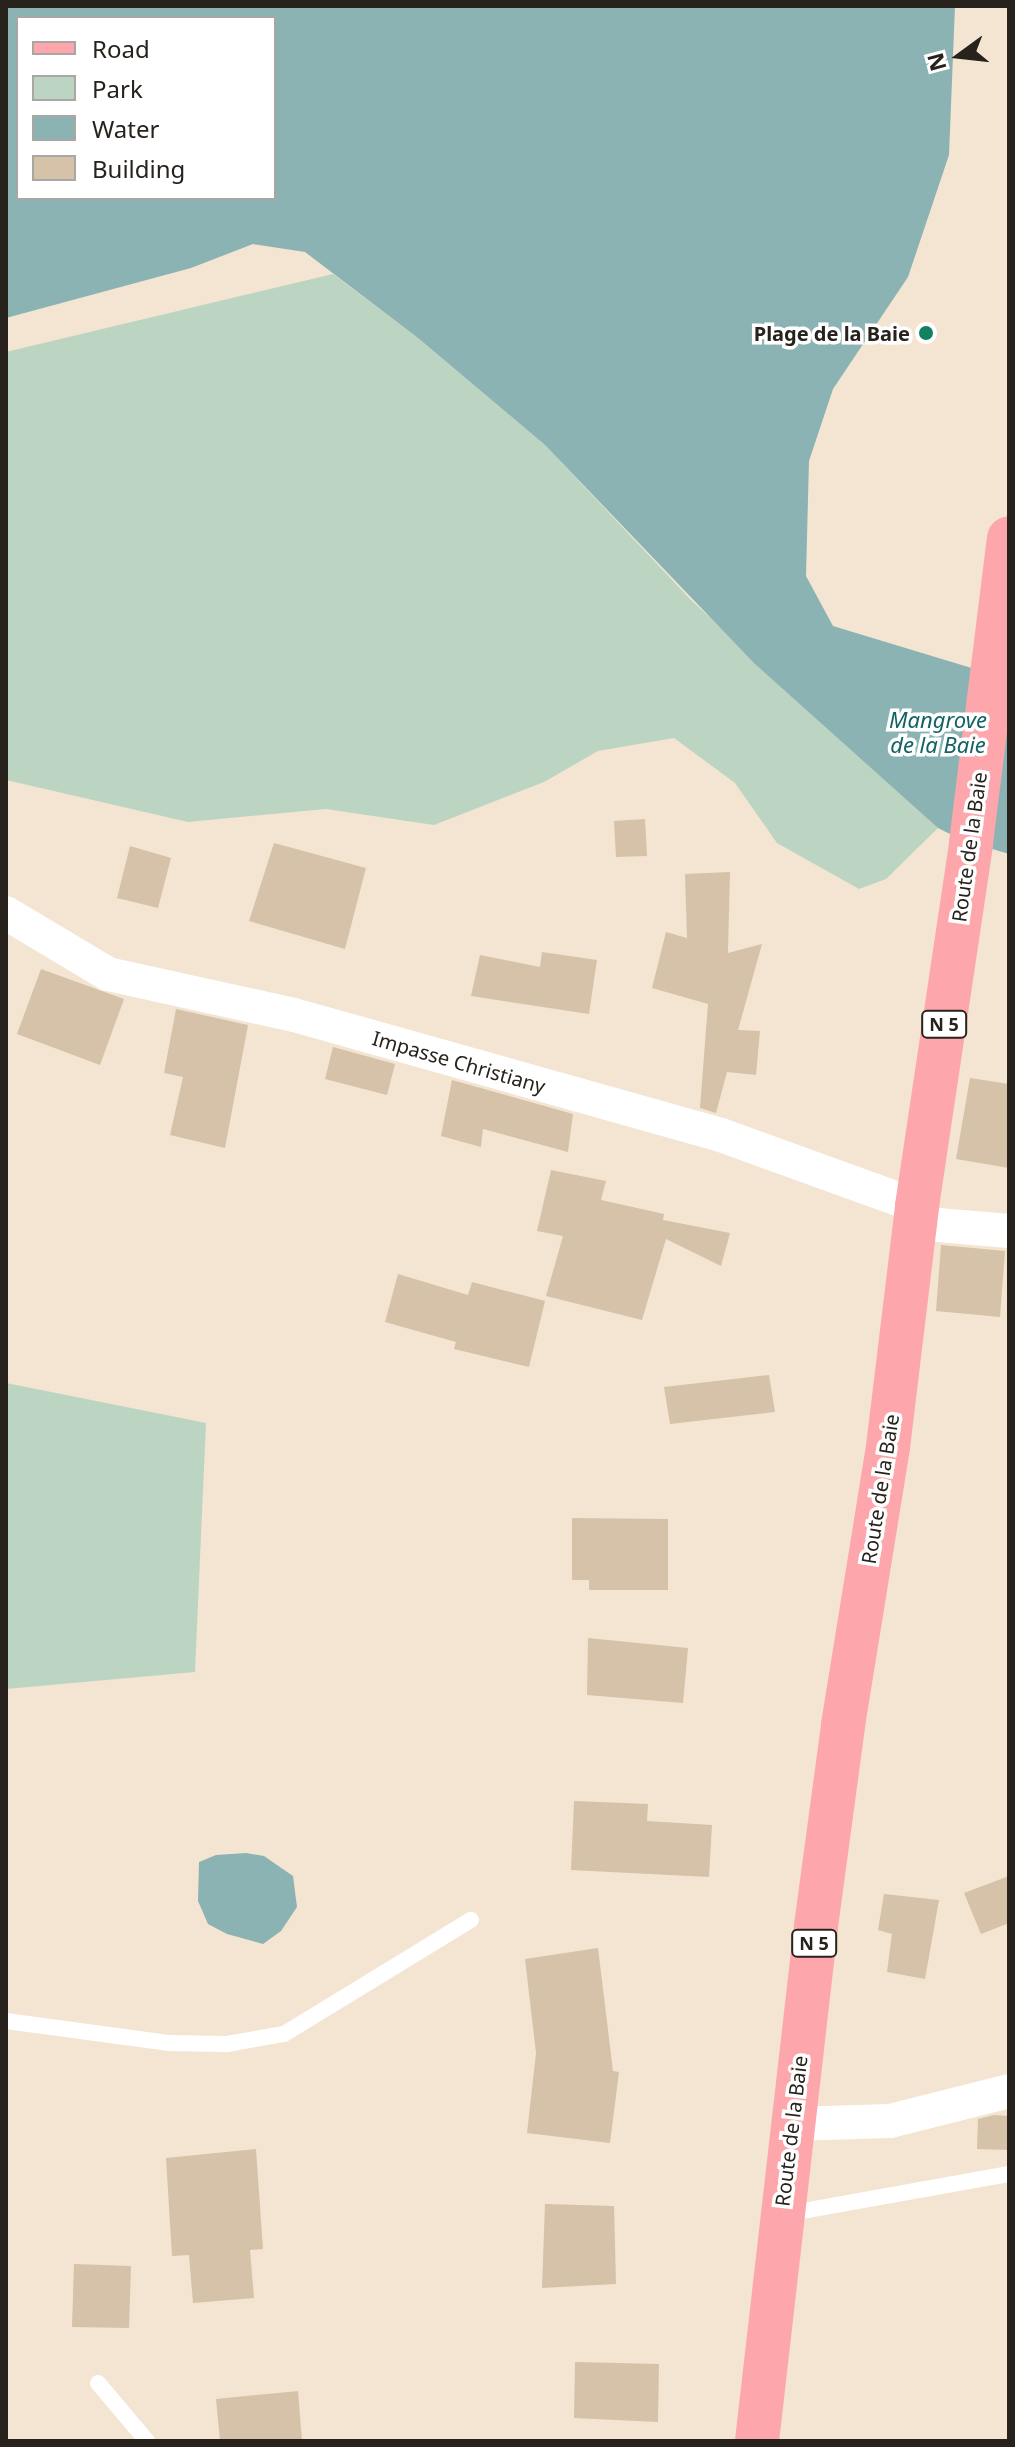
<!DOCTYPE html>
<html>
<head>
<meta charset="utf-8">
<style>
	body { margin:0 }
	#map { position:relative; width:1015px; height:2447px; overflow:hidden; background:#f3e5d2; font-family:"Noto Sans",sans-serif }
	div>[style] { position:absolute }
	.green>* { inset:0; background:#bcd5c2 }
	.water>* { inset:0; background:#8cb3b3 }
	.building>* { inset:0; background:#d5c2a8 }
	.lane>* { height:16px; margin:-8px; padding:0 8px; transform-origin:8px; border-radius:8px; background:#fff }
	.street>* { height:34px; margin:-17px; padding:0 17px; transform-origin:17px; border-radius:17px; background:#fff }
	.primary>* { height:44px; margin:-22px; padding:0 22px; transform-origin:22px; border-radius:22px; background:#fda7ad }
	.dots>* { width:22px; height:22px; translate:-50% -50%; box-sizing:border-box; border:4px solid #fff; border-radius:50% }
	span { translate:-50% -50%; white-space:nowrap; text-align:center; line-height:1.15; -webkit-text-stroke:7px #fff; paint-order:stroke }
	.shield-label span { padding:2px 6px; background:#fff; border:2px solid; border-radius:6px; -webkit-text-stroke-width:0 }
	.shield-label { font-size:18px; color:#27221b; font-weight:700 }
	.poi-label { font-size:20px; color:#27221b; font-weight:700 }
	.right { translate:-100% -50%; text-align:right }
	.street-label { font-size:20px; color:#27221b }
	.water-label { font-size:22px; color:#136264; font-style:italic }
	.frame { position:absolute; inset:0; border:8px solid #27221b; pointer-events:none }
	.legend { position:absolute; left:16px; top:16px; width:260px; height:184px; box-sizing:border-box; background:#fff; border:2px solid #a9a7a4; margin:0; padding:10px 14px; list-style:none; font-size:24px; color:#27221b }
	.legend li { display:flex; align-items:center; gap:16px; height:40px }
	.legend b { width:40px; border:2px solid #a9a7a4 }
	.north { position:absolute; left:919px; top:16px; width:80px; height:80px; -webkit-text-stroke:6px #fff; paint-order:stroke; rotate:255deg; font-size:22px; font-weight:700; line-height:32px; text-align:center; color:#27221b }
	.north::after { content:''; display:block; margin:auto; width:28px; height:36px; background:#27221b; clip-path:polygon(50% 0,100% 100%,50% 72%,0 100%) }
</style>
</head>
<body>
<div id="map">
	<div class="green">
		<i style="clip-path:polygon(333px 274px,418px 338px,545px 445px,691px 600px,938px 828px,886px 879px,859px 889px,777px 843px,735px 783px,674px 738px,598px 751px,544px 782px,434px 825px,326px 809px,188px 822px,6px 780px,6px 352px)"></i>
		<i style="clip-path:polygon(6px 1383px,206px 1423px,195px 1672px,6px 1689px)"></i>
	</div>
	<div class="water">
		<i style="clip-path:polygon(evenodd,6px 6px,955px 6px,949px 155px,908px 277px,833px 389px,809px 461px,806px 576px,833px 626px,988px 673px,1009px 684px,1009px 854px,962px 840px,938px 828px,754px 663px,545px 445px,418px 338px,305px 252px,253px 244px,191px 268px,6px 318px,6px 6px,18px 18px,274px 18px,274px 198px,18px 198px,18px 18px)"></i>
		<i style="clip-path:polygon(246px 1853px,264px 1856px,293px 1876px,297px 1907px,281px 1931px,263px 1944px,227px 1934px,208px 1924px,198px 1901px,199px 1862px,216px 1855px)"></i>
	</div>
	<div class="building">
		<i style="clip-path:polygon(645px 819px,647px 856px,616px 857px,614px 821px)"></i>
		<i style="clip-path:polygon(274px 843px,366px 868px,345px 949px,249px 921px)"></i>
		<i style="clip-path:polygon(130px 846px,171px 858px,158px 908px,117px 898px)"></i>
		<i style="clip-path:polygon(730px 872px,728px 953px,762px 944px,738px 1030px,760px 1031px,756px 1075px,727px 1072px,716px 1113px,700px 1108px,708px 1004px,652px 988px,666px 932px,687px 938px,685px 874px)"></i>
		<i style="clip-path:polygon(542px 952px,597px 960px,589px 1014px,471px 996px,480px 955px,540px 967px)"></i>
		<i style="clip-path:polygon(41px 969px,124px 999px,100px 1065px,17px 1034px)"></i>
		<i style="clip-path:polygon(176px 1009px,248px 1025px,225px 1148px,170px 1135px,183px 1077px,164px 1073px)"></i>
		<i style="clip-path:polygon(333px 1047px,395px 1064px,387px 1095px,325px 1079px)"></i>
		<i style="clip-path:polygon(970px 1078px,1009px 1084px,1009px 1168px,956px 1159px)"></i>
		<i style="clip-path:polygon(452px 1080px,573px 1114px,568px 1152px,483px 1129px,481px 1147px,441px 1136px)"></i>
		<i style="clip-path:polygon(551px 1170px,606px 1181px,601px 1200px,664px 1214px,663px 1220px,730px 1233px,721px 1266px,666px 1239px,642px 1320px,546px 1296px,563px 1236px,537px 1231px)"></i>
		<i style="clip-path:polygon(941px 1245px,1005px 1251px,1000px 1317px,936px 1311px)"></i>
		<i style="clip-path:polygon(398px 1274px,468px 1295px,472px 1282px,545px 1301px,529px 1367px,454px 1349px,456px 1342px,385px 1322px)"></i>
		<i style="clip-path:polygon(769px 1375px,775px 1412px,670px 1424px,664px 1387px)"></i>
		<i style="clip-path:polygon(572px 1518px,668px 1519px,668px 1590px,589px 1590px,589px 1580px,572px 1580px)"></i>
		<i style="clip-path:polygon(588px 1638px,688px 1648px,683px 1703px,587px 1695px)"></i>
		<i style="clip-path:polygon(574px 1801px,648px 1804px,647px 1821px,712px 1825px,709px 1877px,571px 1870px)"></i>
		<i style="clip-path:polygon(1009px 1876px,1009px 1923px,981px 1934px,964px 1893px)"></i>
		<i style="clip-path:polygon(884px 1894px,939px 1900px,925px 1979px,887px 1972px,892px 1934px,878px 1930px)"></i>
		<i style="clip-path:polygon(598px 1948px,613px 2071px,619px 2072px,610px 2143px,527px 2133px,536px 2053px,525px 1959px)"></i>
		<i style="clip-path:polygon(994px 2115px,1009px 2116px,1009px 2150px,977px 2149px,978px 2119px)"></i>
		<i style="clip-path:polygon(256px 2149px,263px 2249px,250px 2250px,254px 2298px,193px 2303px,189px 2255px,172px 2256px,166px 2158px)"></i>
		<i style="clip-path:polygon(545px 2204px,614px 2206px,616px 2284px,542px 2288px)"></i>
		<i style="clip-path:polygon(74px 2264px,131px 2266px,129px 2328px,72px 2327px)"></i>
		<i style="clip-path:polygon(575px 2362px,659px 2364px,658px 2422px,574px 2418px)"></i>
		<i style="clip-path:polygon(298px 2391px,302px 2441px,220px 2441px,216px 2399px)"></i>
	</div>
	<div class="lane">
		<i style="left:6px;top:2021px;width:163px;rotate:7.7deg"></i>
		<i style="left:168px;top:2043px;width:59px;rotate:1deg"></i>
		<i style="left:227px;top:2044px;width:58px;rotate:-10deg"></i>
		<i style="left:284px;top:2034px;width:219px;rotate:-31.4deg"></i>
		<i style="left:786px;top:2214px;width:227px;rotate:-10.2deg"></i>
		<i style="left:98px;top:2383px;width:76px;rotate:49.8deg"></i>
	</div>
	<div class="street">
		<i style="left:6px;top:913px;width:119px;rotate:30.9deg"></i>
		<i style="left:108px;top:974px;width:190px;rotate:12.4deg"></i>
		<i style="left:294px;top:1015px;width:444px;rotate:15.7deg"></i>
		<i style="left:721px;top:1135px;width:208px;rotate:19.9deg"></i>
		<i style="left:915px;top:1223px;width:94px;rotate:4.9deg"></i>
		<i style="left:791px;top:2124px;width:99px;rotate:-1.7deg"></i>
		<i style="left:890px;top:2121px;width:123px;rotate:-14.1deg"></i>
	</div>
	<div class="primary">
		<i style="left:757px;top:2441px;width:518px;rotate:-83.46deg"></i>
		<i style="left:816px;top:1926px;width:203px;rotate:-82.3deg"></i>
		<i style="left:843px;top:1725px;width:282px;rotate:-80.8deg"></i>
		<i style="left:888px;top:1447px;width:243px;rotate:-83.1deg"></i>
		<i style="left:917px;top:1206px;width:367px;rotate:-81.5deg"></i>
		<i style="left:971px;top:843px;width:307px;rotate:-82.9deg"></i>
	</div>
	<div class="dots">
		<i style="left:926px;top:333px;background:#108260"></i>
	</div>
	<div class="shield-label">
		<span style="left:944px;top:1024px">N 5</span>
		<span style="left:814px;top:1943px">N 5</span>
	</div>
	<div class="poi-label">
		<span class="right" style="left:910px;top:333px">Plage de la Baie</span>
	</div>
	<div class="street-label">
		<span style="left:969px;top:847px;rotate:-82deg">Route de la Baie</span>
		<span style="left:459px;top:1062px;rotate:16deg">Impasse Christiany</span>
		<span style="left:880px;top:1489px;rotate:-81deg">Route de la Baie</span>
		<span style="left:791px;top:2131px;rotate:-83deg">Route de la Baie</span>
	</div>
	<div class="water-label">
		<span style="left:938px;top:732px">Mangrove<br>de la Baie</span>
	</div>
	<div class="frame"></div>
	<ul class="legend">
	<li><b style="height:10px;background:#fda7ad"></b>Road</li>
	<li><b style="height:22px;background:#bcd5c2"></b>Park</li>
	<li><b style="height:22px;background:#8cb3b3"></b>Water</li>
	<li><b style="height:22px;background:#d5c2a8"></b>Building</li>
	</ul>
	<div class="north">N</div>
</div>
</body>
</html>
